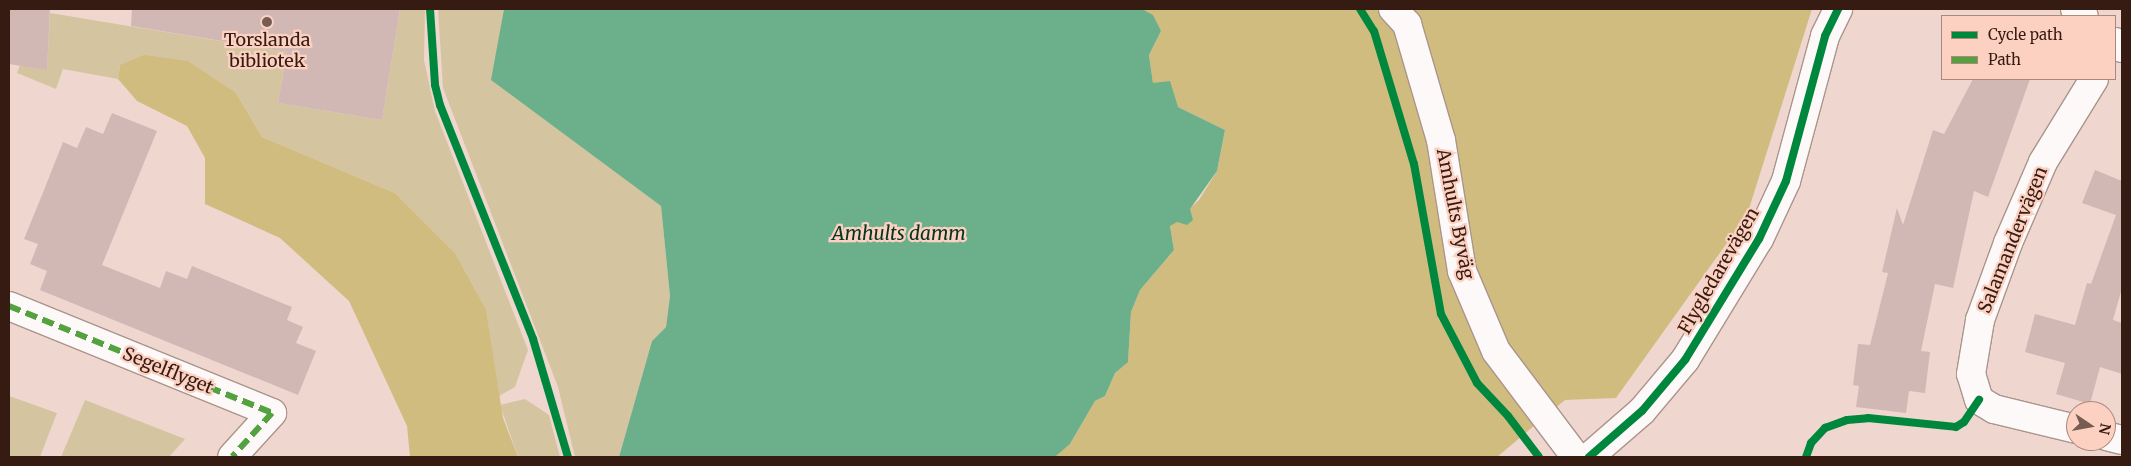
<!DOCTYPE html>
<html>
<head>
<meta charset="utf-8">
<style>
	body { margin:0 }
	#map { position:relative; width:2131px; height:466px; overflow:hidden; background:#efd7cf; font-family:Merriweather,serif }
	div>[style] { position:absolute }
	.green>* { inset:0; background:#d5c4a0 }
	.forest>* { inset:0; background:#d1bc80 }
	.water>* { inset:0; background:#6cb08b }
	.building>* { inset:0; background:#d1b8b5 }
	.roads { filter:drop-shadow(1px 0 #aa948c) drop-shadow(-1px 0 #aa948c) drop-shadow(0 1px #aa948c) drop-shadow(0 -1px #aa948c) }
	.minor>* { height:28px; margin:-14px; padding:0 14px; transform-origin:14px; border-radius:14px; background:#fdf9f8 }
	.quiet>* { height:6px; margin-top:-3px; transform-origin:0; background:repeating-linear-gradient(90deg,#53a13f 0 12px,transparent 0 18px) }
	.cycleway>* { height:8px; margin:-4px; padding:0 4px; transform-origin:4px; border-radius:4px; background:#00873e }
	.dots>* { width:14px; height:14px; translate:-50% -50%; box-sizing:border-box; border:2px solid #fcd1c2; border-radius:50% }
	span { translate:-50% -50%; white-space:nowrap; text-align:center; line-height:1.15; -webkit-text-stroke:4.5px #fcd1c2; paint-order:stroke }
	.poi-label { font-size:18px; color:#351b12 }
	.street-label { font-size:18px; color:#351b12 }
	.water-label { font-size:19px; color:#05341f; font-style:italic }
	.frame { position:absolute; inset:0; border:10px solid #351b12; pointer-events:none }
	.legend { position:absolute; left:1941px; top:15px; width:175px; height:65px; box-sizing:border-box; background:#fcd1c2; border:1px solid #ac887c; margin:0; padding:6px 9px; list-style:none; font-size:15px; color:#351b12 }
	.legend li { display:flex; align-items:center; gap:10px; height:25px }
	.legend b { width:25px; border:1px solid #ac887c }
	.north { position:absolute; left:2066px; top:401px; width:50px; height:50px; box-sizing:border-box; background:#fcd1c2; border:1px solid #ac887c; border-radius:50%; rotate:102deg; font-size:14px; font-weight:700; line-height:20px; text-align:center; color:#351b12 }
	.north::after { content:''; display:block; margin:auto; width:18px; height:22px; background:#765d54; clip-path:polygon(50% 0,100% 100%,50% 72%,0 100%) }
</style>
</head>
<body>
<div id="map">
	<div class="green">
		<i style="clip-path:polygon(400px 9px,425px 9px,424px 60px,435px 111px,528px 350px,515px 387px,499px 396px,486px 309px,455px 253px,395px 193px,262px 137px,236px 93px,120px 65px,118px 79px,63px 69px,56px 89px,17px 73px,20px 65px,47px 69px,50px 13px,287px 52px,278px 103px,382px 120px)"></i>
		<i style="clip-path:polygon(438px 9px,504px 9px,492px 80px,661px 206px,670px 296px,666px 327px,652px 341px,619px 457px,575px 457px,558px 387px,443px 88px)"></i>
		<i style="clip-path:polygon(9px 396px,57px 413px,40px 457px,9px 457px)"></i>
		<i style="clip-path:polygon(525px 399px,549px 415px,560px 457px,518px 457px,500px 405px)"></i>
		<i style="clip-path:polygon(85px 400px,185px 439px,169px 457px,61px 457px)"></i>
	</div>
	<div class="forest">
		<i style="clip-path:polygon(1142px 9px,1812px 9px,1747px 215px,1616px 398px,1565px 400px,1497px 457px,1055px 457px,1070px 444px,1095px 401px,1105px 396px,1115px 373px,1128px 361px,1131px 312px,1140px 290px,1174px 250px,1170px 226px,1199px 200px,1217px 171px,1225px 130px,1178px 107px,1153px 83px,1149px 55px,1161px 31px)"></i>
		<i style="clip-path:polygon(144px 55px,188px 61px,236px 93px,262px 137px,395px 193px,455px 253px,486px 309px,503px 418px,518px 457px,410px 457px,407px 426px,349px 301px,280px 238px,205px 204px,205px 158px,187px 126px,137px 101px,118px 79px,120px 65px)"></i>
	</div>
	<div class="water">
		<i style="clip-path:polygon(504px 9px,1142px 9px,1153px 15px,1161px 31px,1149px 55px,1153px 83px,1170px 81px,1178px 107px,1225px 130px,1217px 171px,1190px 209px,1193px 220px,1187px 225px,1177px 222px,1170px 226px,1174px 250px,1140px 290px,1131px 312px,1128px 362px,1115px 373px,1105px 396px,1095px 401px,1070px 444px,1055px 457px,619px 457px,652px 341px,666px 327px,670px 296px,661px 206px,491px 80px)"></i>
	</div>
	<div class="building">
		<i style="clip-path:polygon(9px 9px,50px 9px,47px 70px,9px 64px)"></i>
		<i style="clip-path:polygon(132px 9px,400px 9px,382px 120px,278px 103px,287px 52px,131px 26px)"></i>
		<i style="clip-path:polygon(1973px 79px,2030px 79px,1988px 197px,1974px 191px,1953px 288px,1935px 284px,1921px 351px,1930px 352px,1925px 393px,1909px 391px,1906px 413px,1856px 407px,1859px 386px,1853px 385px,1858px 344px,1870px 345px,1888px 273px,1882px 272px,1897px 208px,1903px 225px,1933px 130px,1944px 134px)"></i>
		<i style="clip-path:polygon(112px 113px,157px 131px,102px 265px,160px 288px,166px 271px,187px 279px,192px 266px,292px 307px,287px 320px,303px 327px,296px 343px,316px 351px,298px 395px,40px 290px,47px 271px,30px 264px,38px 244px,24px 239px,44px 190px,63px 142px,77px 148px,86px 127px,103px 134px)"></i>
		<i style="clip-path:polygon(2095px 170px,2122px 181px,2122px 288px,2113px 320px,2122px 323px,2122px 374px,2100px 367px,2090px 404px,2056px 394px,2065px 363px,2025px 352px,2035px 314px,2075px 325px,2087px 283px,2091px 284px,2116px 215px,2082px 203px)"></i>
	</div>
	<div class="roads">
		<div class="minor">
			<i style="left:1393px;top:9px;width:21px;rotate:47deg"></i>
			<i style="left:1407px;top:24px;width:121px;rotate:73.7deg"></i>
			<i style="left:1441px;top:140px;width:133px;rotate:80.9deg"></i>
			<i style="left:1462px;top:271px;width:87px;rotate:67deg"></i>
			<i style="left:1496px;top:351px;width:133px;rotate:53deg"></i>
			<i style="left:2075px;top:9px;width:11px;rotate:38deg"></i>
			<i style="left:2115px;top:42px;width:9px;rotate:41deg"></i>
			<i style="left:9px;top:306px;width:284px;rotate:22.1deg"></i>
			<i style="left:272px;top:413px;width:59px;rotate:132.3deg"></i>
			<i style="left:2076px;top:429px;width:84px;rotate:-166.3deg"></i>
			<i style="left:1994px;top:409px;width:17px;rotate:-149deg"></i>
			<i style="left:1979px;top:400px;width:27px;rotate:-107deg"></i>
			<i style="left:1971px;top:374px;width:55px;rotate:-80.5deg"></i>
			<i style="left:1980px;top:320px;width:82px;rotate:-70deg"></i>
			<i style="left:2008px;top:243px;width:88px;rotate:-66.6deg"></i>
			<i style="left:2043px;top:162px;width:97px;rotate:-58.4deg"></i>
			<i style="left:2106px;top:436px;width:16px;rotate:14deg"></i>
			<i style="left:1589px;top:457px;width:70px;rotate:-41deg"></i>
			<i style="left:1642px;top:411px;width:67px;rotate:-49.9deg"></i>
			<i style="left:1685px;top:360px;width:142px;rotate:-58.6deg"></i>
			<i style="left:1759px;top:239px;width:64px;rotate:-65deg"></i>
			<i style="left:1786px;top:181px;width:150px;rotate:-74.9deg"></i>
			<i style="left:1825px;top:36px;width:30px;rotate:-64deg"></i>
		</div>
	</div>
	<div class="quiet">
		<i style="left:9px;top:306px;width:284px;rotate:22.1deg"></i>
		<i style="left:272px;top:413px;width:59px;rotate:132.3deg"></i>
	</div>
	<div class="cycleway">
		<i style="left:430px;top:9px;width:76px;rotate:86.2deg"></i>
		<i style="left:435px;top:85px;width:21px;rotate:76deg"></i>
		<i style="left:440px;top:105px;width:252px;rotate:68.3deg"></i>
		<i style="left:533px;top:339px;width:123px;rotate:73.5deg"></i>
		<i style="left:1360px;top:9px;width:26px;rotate:58deg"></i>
		<i style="left:1374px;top:31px;width:139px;rotate:73.3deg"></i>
		<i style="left:1414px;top:164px;width:152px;rotate:79.8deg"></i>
		<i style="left:1441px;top:314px;width:78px;rotate:62.4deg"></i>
		<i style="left:1477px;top:383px;width:45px;rotate:46.8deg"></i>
		<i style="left:1508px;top:416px;width:51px;rotate:52.9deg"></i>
		<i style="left:1589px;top:457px;width:70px;rotate:-41deg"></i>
		<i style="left:1642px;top:411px;width:67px;rotate:-49.9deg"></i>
		<i style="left:1685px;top:360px;width:142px;rotate:-58.6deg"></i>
		<i style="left:1759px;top:239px;width:64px;rotate:-65deg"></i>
		<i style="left:1786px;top:181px;width:150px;rotate:-74.9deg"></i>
		<i style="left:1825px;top:36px;width:30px;rotate:-64deg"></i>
		<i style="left:1806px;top:457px;width:15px;rotate:-70deg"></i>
		<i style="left:1811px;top:443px;width:21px;rotate:-47deg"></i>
		<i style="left:1825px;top:428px;width:23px;rotate:-20deg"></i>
		<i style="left:1847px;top:420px;width:21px;rotate:-5deg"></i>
		<i style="left:1868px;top:418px;width:88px;rotate:5.8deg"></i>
		<i style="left:1956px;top:427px;width:9px;rotate:-32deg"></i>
		<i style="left:1964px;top:422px;width:27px;rotate:-56deg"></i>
	</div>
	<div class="dots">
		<i style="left:267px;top:22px;background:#765d54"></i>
	</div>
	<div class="poi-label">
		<span style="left:267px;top:51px">Torslanda<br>bibliotek</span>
	</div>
	<div class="street-label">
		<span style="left:1455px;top:214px;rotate:79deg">Amhults Byväg</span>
		<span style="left:2013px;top:240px;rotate:-68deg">Salamandervägen</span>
		<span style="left:1719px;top:271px;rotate:-60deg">Flygledarevägen</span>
		<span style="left:168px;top:371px;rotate:22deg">Segelflyget</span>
	</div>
	<div class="water-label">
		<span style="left:899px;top:234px">Amhults damm</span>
	</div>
	<div class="frame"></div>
	<ul class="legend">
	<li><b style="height:6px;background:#00873e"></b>Cycle path</li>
	<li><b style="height:6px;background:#53a13f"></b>Path</li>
	</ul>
	<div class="north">N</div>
</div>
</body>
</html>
